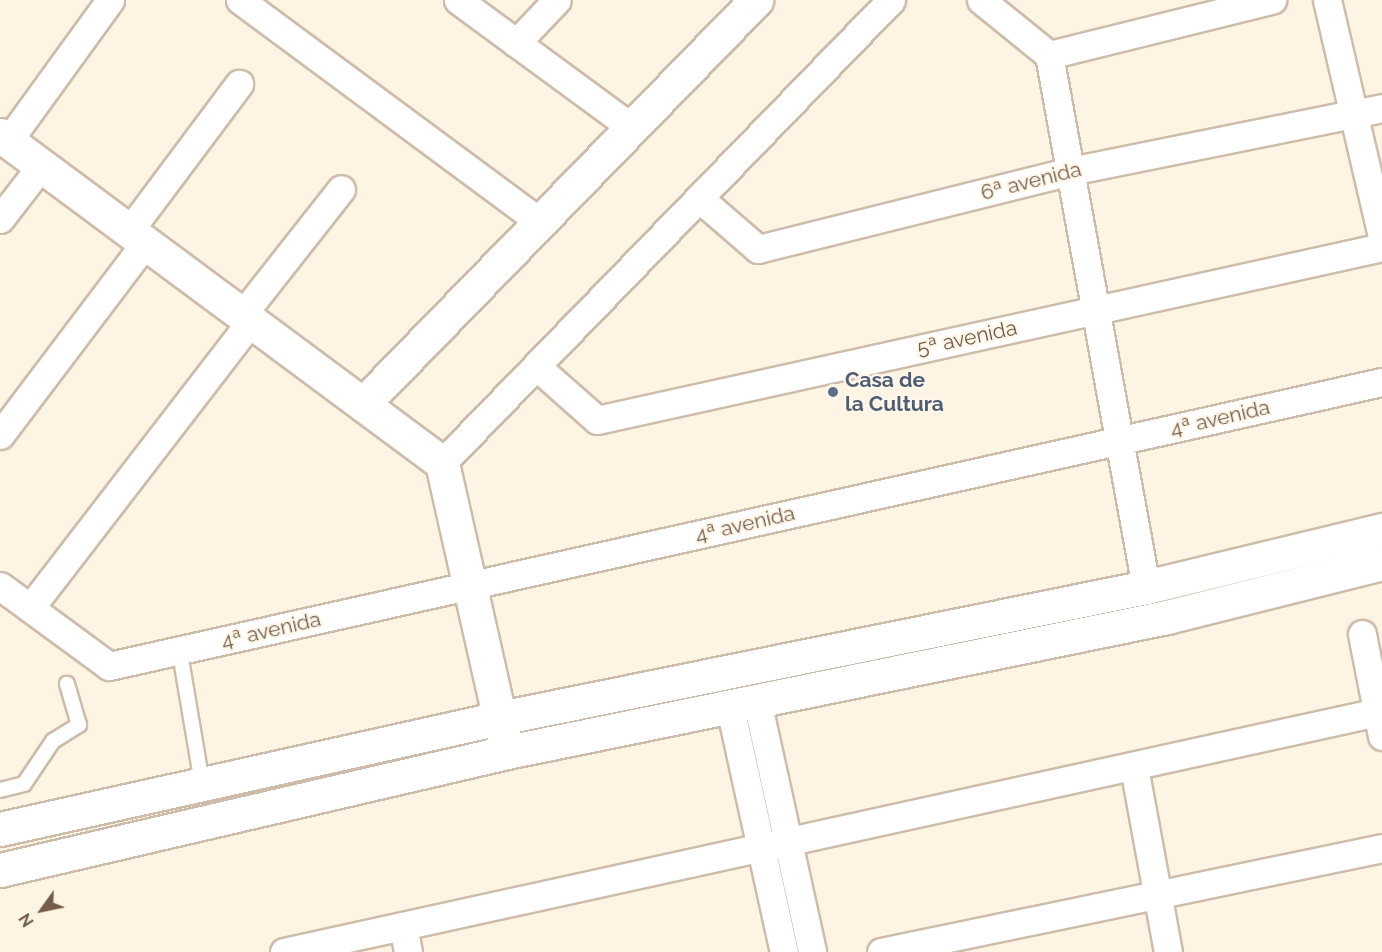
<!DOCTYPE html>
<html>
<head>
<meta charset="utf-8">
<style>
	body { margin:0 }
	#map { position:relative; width:1382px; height:952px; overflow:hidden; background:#fdf4e3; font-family:Raleway,sans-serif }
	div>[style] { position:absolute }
	.roads { filter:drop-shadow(2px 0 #cebcaa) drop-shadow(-2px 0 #cebcaa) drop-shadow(0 2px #cebcaa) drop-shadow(0 -2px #cebcaa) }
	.service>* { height:14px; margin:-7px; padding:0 7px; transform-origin:7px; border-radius:7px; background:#fff }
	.minor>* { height:27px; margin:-13.5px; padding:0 13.5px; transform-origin:13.5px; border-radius:13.5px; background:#fff }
	.tertiary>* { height:33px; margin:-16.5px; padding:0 16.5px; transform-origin:16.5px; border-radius:16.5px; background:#fff }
	.secondary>* { height:33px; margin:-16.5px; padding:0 16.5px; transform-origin:16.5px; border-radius:16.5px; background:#fff }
	.dots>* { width:16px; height:16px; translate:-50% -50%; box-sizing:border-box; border:3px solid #fff8ea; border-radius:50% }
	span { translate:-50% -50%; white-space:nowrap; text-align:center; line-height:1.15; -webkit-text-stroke:4.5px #fff8ea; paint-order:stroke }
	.street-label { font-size:21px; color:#755b49 }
	.service-label { font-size:21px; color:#4e5e75; font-weight:700 }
	.left { translate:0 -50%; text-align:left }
	.north { position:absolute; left:12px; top:880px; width:60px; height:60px; -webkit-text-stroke:4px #fff8ea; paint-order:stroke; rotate:237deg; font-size:16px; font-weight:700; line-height:24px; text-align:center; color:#755b49 }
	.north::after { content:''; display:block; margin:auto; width:21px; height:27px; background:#755b49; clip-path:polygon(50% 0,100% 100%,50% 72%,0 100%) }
</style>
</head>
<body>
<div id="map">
	<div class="roads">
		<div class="service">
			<i style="left:182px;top:665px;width:120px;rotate:80.4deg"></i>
			<i style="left:0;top:790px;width:25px;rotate:-14deg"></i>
			<i style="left:24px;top:784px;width:52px;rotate:-56deg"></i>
			<i style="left:53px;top:741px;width:31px;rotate:-32deg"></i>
			<i style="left:79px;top:725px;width:43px;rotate:-106.3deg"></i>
		</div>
		<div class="minor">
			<i style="left:240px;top:0;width:373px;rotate:36.5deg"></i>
			<i style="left:458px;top:0;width:216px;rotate:36.3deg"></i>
			<i style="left:981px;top:0;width:87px;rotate:39deg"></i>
			<i style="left:1049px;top:55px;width:541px;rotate:79.67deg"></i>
			<i style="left:1327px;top:0;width:242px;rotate:76.9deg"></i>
			<i style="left:516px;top:43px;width:59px;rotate:-46.4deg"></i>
			<i style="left:1049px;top:55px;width:230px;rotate:-13.9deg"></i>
			<i style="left:8px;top:141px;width:174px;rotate:-54.1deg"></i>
			<i style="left:699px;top:198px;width:78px;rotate:40.8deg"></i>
			<i style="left:758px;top:249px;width:322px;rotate:-14deg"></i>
			<i style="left:1070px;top:171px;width:318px;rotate:-11.4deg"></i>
			<i style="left:0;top:219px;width:67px;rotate:-52.3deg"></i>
			<i style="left:129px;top:231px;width:184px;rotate:-53.2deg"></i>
			<i style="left:242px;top:315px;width:160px;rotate:-51.8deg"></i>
			<i style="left:536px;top:366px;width:81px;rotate:41.5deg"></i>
			<i style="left:597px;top:420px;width:804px;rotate:-12.43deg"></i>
			<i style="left:0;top:435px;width:241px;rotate:-52.9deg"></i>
			<i style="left:442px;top:463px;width:645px;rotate:-45.88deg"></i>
			<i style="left:0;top:586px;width:135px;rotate:36.3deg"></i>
			<i style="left:109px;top:666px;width:1304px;rotate:-12.58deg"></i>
			<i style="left:30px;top:608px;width:362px;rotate:-52.4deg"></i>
			<i style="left:1362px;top:634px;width:104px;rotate:78.9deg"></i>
			<i style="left:757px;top:701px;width:257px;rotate:77.6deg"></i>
			<i style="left:730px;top:707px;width:251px;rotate:77.6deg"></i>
			<i style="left:1134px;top:767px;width:188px;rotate:79.6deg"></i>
			<i style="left:403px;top:926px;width:26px;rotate:79deg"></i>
			<i style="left:284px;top:952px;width:1119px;rotate:-12.38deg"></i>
			<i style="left:881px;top:952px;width:512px;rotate:-11.73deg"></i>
		</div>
		<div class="tertiary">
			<i style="left:0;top:135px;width:550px;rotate:36.58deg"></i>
			<i style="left:442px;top:463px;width:291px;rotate:77.3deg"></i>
			<i style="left:363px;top:404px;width:564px;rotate:-45.79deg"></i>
		</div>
		<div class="secondary">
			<i style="left:0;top:829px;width:512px;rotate:-12.52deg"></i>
			<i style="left:500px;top:718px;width:659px;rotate:-11.46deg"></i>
			<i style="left:1146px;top:587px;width:243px;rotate:-13.6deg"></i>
			<i style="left:0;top:870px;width:521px;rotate:-13.1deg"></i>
			<i style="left:507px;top:752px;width:674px;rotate:-11.56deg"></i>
			<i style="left:1167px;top:617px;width:222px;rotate:-14.1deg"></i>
		</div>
	</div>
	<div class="dots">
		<i style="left:833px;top:392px;background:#5c6f8a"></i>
	</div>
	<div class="street-label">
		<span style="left:1031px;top:181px;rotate:-14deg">6ª avenida</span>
		<span style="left:967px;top:338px;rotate:-12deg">5ª avenida</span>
		<span style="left:1220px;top:418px;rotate:-13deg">4ª avenida</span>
		<span style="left:745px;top:524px;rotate:-13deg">4ª avenida</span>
		<span style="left:271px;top:630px;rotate:-13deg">4ª avenida</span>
	</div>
	<div class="service-label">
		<span class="left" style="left:845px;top:392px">Casa de<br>la Cultura</span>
	</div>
	<div class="north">N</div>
</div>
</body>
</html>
